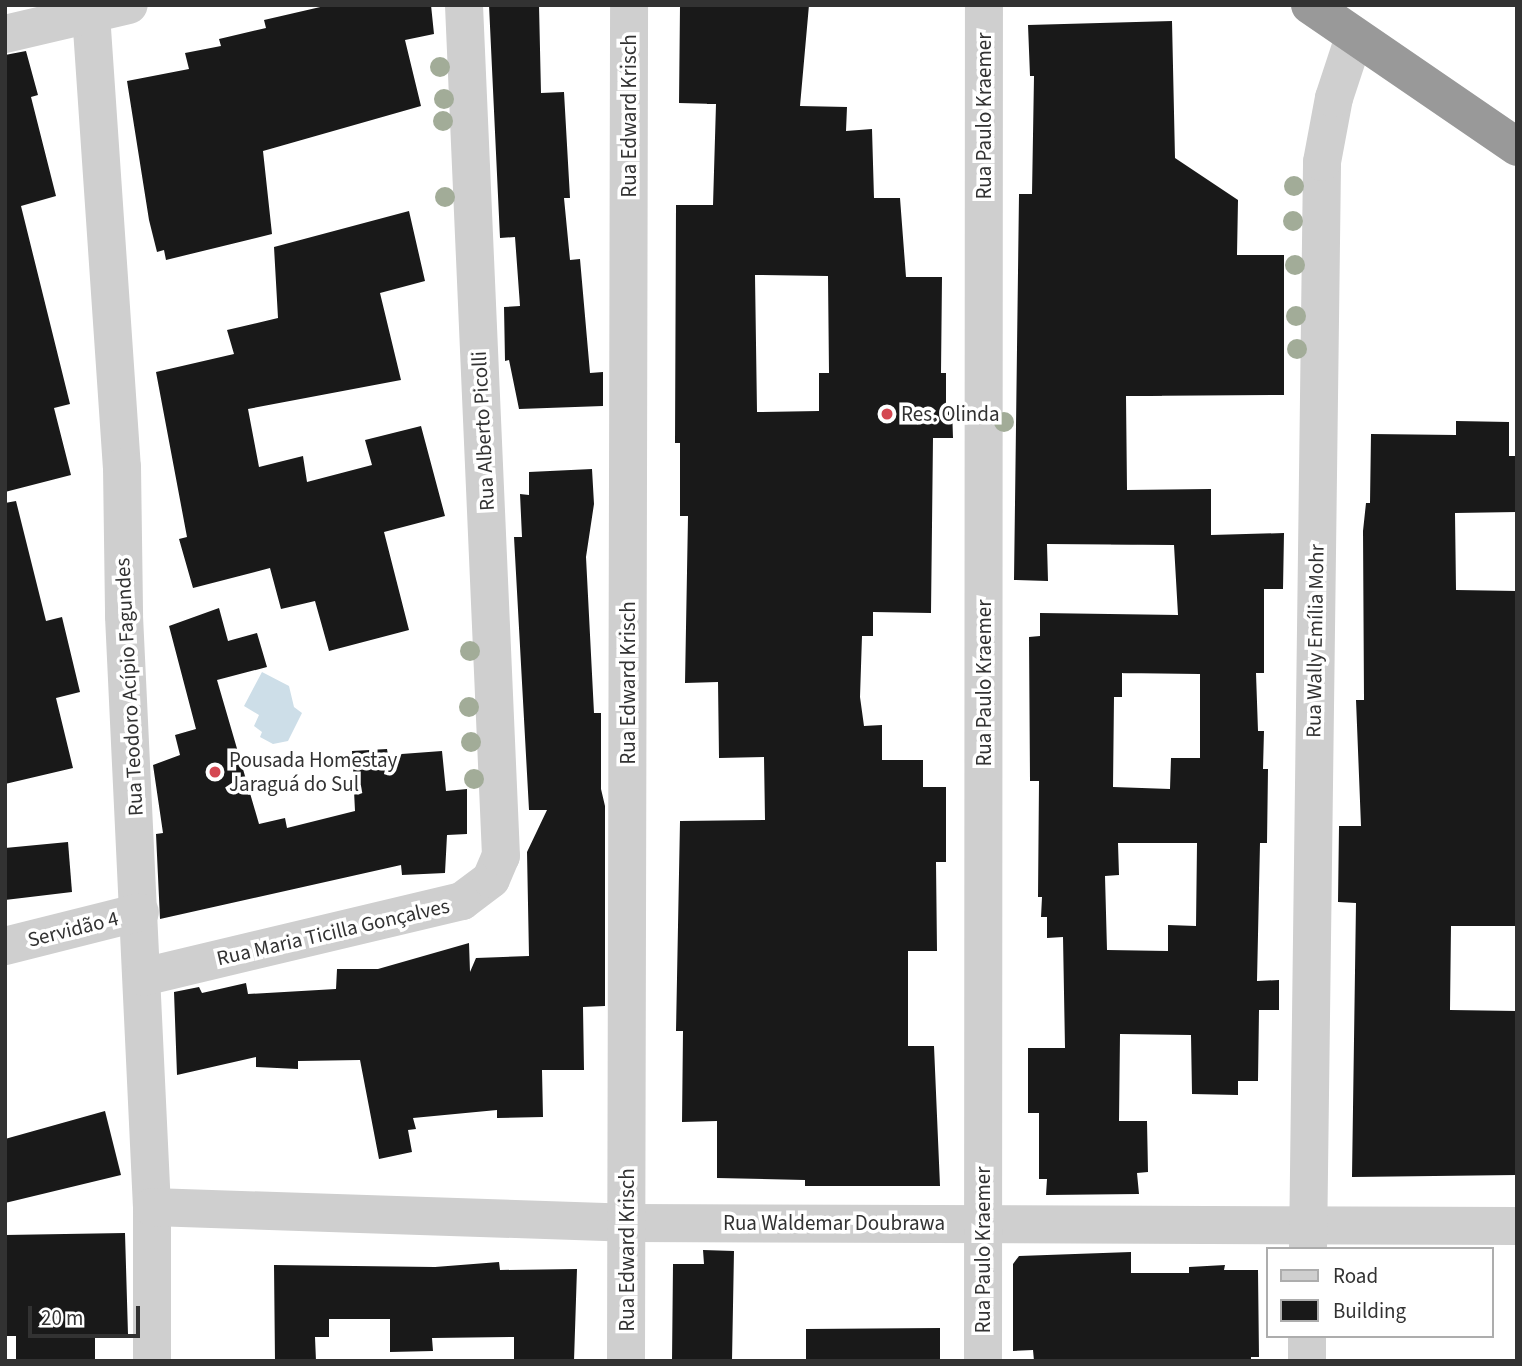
<!DOCTYPE html>
<html>
<head>
<meta charset="utf-8">
<style>
	body { margin:0 }
	#map { position:relative; width:1522px; height:1366px; overflow:hidden; background:#fff; font-family:"Source Sans 3",sans-serif }
	div>[style] { position:absolute }
	.water>* { inset:0; background:#cddee8 }
	.building>* { inset:0; background:#191919 }
	.minor>* { height:38px; margin:-19px; padding:0 19px; transform-origin:19px; border-radius:19px; background:#cfcfcf }
	.highway>* { height:38px; margin:-19px; padding:0 19px; transform-origin:19px; border-radius:19px; background:#999 }
	.trees>* { width:20px; height:20px; margin:-10px; border-radius:50%; background:#a2ac98 }
	.dots>* { width:19px; height:19px; translate:-50% -50%; box-sizing:border-box; border:4px solid #fff; border-radius:50% }
	span { translate:-50% -50%; white-space:nowrap; text-align:center; line-height:1.15; -webkit-text-stroke:7px #fff; paint-order:stroke }
	.street-label { font-size:21px; color:#323232 }
	.poi-label { font-size:21px; color:#323232 }
	.left { translate:0 -50%; text-align:left }
	.frame { position:absolute; inset:0; border:7px solid #323232; pointer-events:none }
	.legend { position:absolute; left:1266px; top:1247px; width:228px; height:91px; box-sizing:border-box; background:#fff; border:2px solid #adadad; margin:0; padding:9px 12px; list-style:none; font-size:21px; color:#323232 }
	.legend li { display:flex; align-items:center; gap:14px; height:35px }
	.legend b { width:35px; border:2px solid #adadad }
	.scale { position:absolute; left:28px; top:1306px; width:112px; height:32px; box-sizing:border-box; border:4px solid #323232; border-top:0; padding-left:9px; font-size:21px; line-height:24px; white-space:nowrap; color:#323232; -webkit-text-stroke:5px #fff; paint-order:stroke }
</style>
</head>
<body>
<div id="map">
	<div class="water">
		<i style="clip-path:polygon(262px 672px,289px 686px,294px 707px,302px 713px,288px 741px,273px 744px,260px 737px,262px 732px,254px 726px,259px 715px,244px 706px)"></i>
	</div>
	<div class="building">
		<i style="clip-path:polygon(329px 5px,431px 5px,434px 34px,405px 40px,421px 106px,263px 151px,272px 234px,166px 260px,164px 250px,157px 252px,149px 220px,127px 81px,189px 69px,185px 53px,221px 46px,219px 39px,266px 28px,264px 20px)"></i>
		<i style="clip-path:polygon(489px 5px,539px 5px,541px 93px,564px 92px,570px 198px,564px 198px,570px 260px,580px 259px,590px 373px,603px 372px,603px 406px,519px 409px,509px 360px,505px 361px,504px 307px,520px 306px,515px 237px,500px 238px)"></i>
		<i style="clip-path:polygon(evenodd,680px 5px,809px 5px,800px 106px,847px 107px,846px 131px,872px 129px,874px 198px,900px 198px,906px 277px,942px 277px,941px 373px,946px 373px,946px 409px,952px 408px,953px 438px,933px 438px,931px 613px,873px 612px,873px 636px,862px 636px,860px 697px,864px 726px,882px 725px,882px 760px,923px 760px,923px 787px,946px 787px,946px 862px,936px 862px,937px 951px,908px 951px,908px 1046px,934px 1046px,940px 1186px,805px 1186px,805px 1180px,717px 1178px,717px 1121px,682px 1122px,683px 1031px,676px 1031px,680px 821px,765px 820px,764px 757px,719px 758px,718px 682px,685px 683px,688px 516px,680px 516px,680px 443px,675px 443px,676px 205px,713px 205px,716px 104px,679px 103px,680px 5px,755px 275px,828px 276px,829px 373px,819px 373px,819px 411px,757px 412px,755px 275px)"></i>
		<i style="clip-path:polygon(evenodd,1172px 21px,1175px 158px,1238px 200px,1237px 255px,1284px 255px,1284px 395px,1126px 396px,1127px 490px,1211px 489px,1211px 535px,1284px 533px,1283px 589px,1264px 589px,1264px 673px,1256px 673px,1258px 731px,1264px 731px,1263px 769px,1268px 769px,1267px 843px,1260px 843px,1257px 981px,1279px 980px,1279px 1010px,1259px 1010px,1258px 1081px,1238px 1081px,1238px 1095px,1192px 1094px,1191px 1035px,1120px 1034px,1119px 1121px,1147px 1121px,1148px 1172px,1137px 1173px,1139px 1194px,1046px 1195px,1047px 1179px,1039px 1179px,1039px 1113px,1028px 1113px,1028px 1048px,1065px 1048px,1063px 937px,1047px 938px,1047px 917px,1041px 917px,1042px 897px,1038px 897px,1039px 781px,1030px 781px,1029px 637px,1040px 636px,1040px 613px,1178px 615px,1174px 545px,1047px 544px,1048px 581px,1014px 580px,1019px 194px,1032px 194px,1034px 76px,1030px 76px,1028px 25px,1172px 21px,1122px 673px,1200px 674px,1200px 758px,1171px 758px,1170px 789px,1113px 787px,1114px 697px,1122px 697px,1122px 673px,1172px 21px,1118px 843px,1197px 843px,1196px 926px,1168px 925px,1168px 951px,1107px 950px,1105px 876px,1119px 875px,1118px 843px)"></i>
		<i style="clip-path:polygon(26px 51px,38px 95px,31px 97px,56px 196px,21px 206px,70px 404px,54px 408px,71px 475px,5px 492px,5px 55px)"></i>
		<i style="clip-path:polygon(409px 211px,425px 281px,380px 293px,401px 380px,248px 409px,259px 467px,303px 456px,307px 482px,372px 465px,365px 440px,421px 426px,445px 516px,384px 532px,409px 630px,329px 651px,315px 601px,281px 609px,270px 568px,193px 588px,179px 539px,187px 537px,156px 372px,234px 354px,227px 330px,278px 318px,274px 247px)"></i>
		<i style="clip-path:polygon(1456px 421px,1509px 422px,1509px 456px,1517px 456px,1517px 512px,1455px 513px,1456px 590px,1517px 591px,1517px 926px,1451px 926px,1450px 1010px,1517px 1011px,1517px 1175px,1352px 1177px,1356px 903px,1338px 902px,1339px 826px,1361px 826px,1356px 700px,1364px 700px,1363px 531px,1366px 503px,1370px 503px,1371px 434px,1456px 435px)"></i>
		<i style="clip-path:polygon(592px 469px,594px 504px,586px 557px,594px 713px,601px 713px,601px 789px,605px 806px,605px 1006px,583px 1007px,584px 1070px,542px 1070px,543px 1117px,497px 1118px,497px 1110px,413px 1118px,416px 1129px,408px 1130px,412px 1152px,379px 1159px,360px 1060px,298px 1061px,298px 1069px,256px 1067px,256px 1057px,177px 1075px,174px 992px,199px 987px,202px 993px,246px 983px,248px 994px,336px 989px,337px 969px,378px 969px,469px 943px,470px 972px,476px 958px,529px 956px,527px 852px,547px 810px,529px 810px,514px 537px,522px 537px,520px 494px,529px 495px,529px 472px)"></i>
		<i style="clip-path:polygon(16px 501px,46px 621px,62px 617px,80px 692px,56px 698px,73px 768px,5px 784px,5px 503px)"></i>
		<i style="clip-path:polygon(219px 608px,228px 641px,257px 633px,267px 667px,217px 680px,259px 824px,285px 818px,287px 828px,355px 811px,352px 751px,387px 749px,388px 755px,442px 751px,446px 791px,467px 789px,467px 834px,447px 835px,445px 873px,402px 875px,401px 865px,160px 919px,156px 834px,163px 833px,153px 765px,180px 755px,175px 735px,196px 729px,169px 626px)"></i>
		<i style="clip-path:polygon(68px 842px,72px 892px,5px 900px,5px 848px)"></i>
		<i style="clip-path:polygon(105px 1111px,121px 1175px,5px 1203px,5px 1139px)"></i>
		<i style="clip-path:polygon(125px 1233px,128px 1334px,95px 1334px,95px 1361px,16px 1361px,16px 1336px,5px 1336px,5px 1235px)"></i>
		<i style="clip-path:polygon(703px 1250px,734px 1251px,732px 1361px,672px 1361px,673px 1264px,704px 1264px)"></i>
		<i style="clip-path:polygon(1131px 1252px,1131px 1273px,1189px 1273px,1189px 1267px,1225px 1265px,1224px 1270px,1258px 1270px,1259px 1357px,1251px 1357px,1251px 1361px,1034px 1361px,1033px 1350px,1013px 1351px,1013px 1264px,1019px 1256px)"></i>
		<i style="clip-path:polygon(499px 1262px,500px 1270px,577px 1269px,574px 1361px,514px 1361px,514px 1337px,432px 1338px,433px 1351px,390px 1352px,390px 1319px,329px 1319px,329px 1337px,315px 1337px,316px 1361px,275px 1361px,274px 1265px,435px 1267px)"></i>
		<i style="clip-path:polygon(940px 1328px,940px 1361px,806px 1361px,806px 1329px)"></i>
	</div>
	<div class="minor">
		<i style="left:91px;top:14px;width:454px;rotate:86.1deg"></i>
		<i style="left:122px;top:467px;width:149px;rotate:89.2deg"></i>
		<i style="left:124px;top:616px;width:592px;rotate:87.29deg"></i>
		<i style="left:152px;top:1207px;width:154px;rotate:90deg"></i>
		<i style="left:5px;top:34px;width:127px;rotate:-13.2deg"></i>
		<i style="left:5px;top:946px;width:139px;rotate:-14.1deg"></i>
		<i style="left:143px;top:977px;width:328px;rotate:-13.4deg"></i>
		<i style="left:462px;top:901px;width:36px;rotate:-37deg"></i>
		<i style="left:491px;top:879px;width:25px;rotate:-67deg"></i>
		<i style="left:501px;top:856px;width:852px;rotate:-92.49deg"></i>
		<i style="left:152px;top:1207px;width:475px;rotate:1.9deg"></i>
		<i style="left:627px;top:1223px;width:890px;rotate:0.19deg"></i>
		<i style="left:1308px;top:1249px;width:1087px;rotate:-89.26deg"></i>
		<i style="left:1322px;top:162px;width:65px;rotate:-79.4deg"></i>
		<i style="left:1334px;top:98px;width:64px;rotate:-71.8deg"></i>
		<i style="left:626px;top:1361px;width:1356px;rotate:-89.87deg"></i>
		<i style="left:983px;top:1361px;width:1356px;rotate:-89.96deg"></i>
		<i style="left:1307px;top:1361px;width:25px;rotate:-90deg"></i>
	</div>
	<div class="highway">
		<i style="left:1310px;top:5px;width:251px;rotate:34.4deg"></i>
	</div>
	<div class="trees">
		<i style="left:440px;top:67px"></i>
		<i style="left:444px;top:99px"></i>
		<i style="left:443px;top:121px"></i>
		<i style="left:1294px;top:186px"></i>
		<i style="left:445px;top:197px"></i>
		<i style="left:1293px;top:221px"></i>
		<i style="left:1295px;top:265px"></i>
		<i style="left:1296px;top:316px"></i>
		<i style="left:1297px;top:349px"></i>
		<i style="left:1004px;top:422px"></i>
		<i style="left:470px;top:651px"></i>
		<i style="left:469px;top:707px"></i>
		<i style="left:471px;top:742px"></i>
		<i style="left:474px;top:779px"></i>
	</div>
	<div class="dots">
		<i style="left:887px;top:414px;background:#d44852"></i>
		<i style="left:215px;top:772px;background:#d44852"></i>
	</div>
	<div class="street-label">
		<span style="left:629px;top:116px;rotate:-90deg">Rua Edward Krisch</span>
		<span style="left:984px;top:116px;rotate:-90deg">Rua Paulo Kraemer</span>
		<span style="left:483px;top:431px;rotate:-93deg">Rua Alberto Picolli</span>
		<span style="left:1315px;top:641px;rotate:-89deg">Rua Wally Emília Mohr</span>
		<span style="left:628px;top:683px;rotate:-90deg">Rua Edward Krisch</span>
		<span style="left:984px;top:683px;rotate:-90deg">Rua Paulo Kraemer</span>
		<span style="left:129px;top:687px;rotate:-93deg">Rua Teodoro Acípio Fagundes</span>
		<span style="left:73px;top:929px;rotate:-14deg">Servidão 4</span>
		<span style="left:333px;top:932px;rotate:-13deg">Rua Maria Ticilla Gonçalves</span>
		<span style="left:834px;top:1223px">Rua Waldemar Doubrawa</span>
		<span style="left:627px;top:1250px;rotate:-90deg">Rua Edward Krisch</span>
		<span style="left:983px;top:1250px;rotate:-90deg">Rua Paulo Kraemer</span>
	</div>
	<div class="poi-label">
		<span class="left" style="left:901px;top:414px">Res. Olinda</span>
		<span class="left" style="left:229px;top:772px">Pousada Homestay<br>Jaraguá do Sul</span>
	</div>
	<div class="frame"></div>
	<ul class="legend">
	<li><b style="height:9px;background:#cfcfcf"></b>Road</li>
	<li><b style="height:19px;background:#191919"></b>Building</li>
	</ul>
	<div class="scale">20 m</div>
</div>
</body>
</html>
